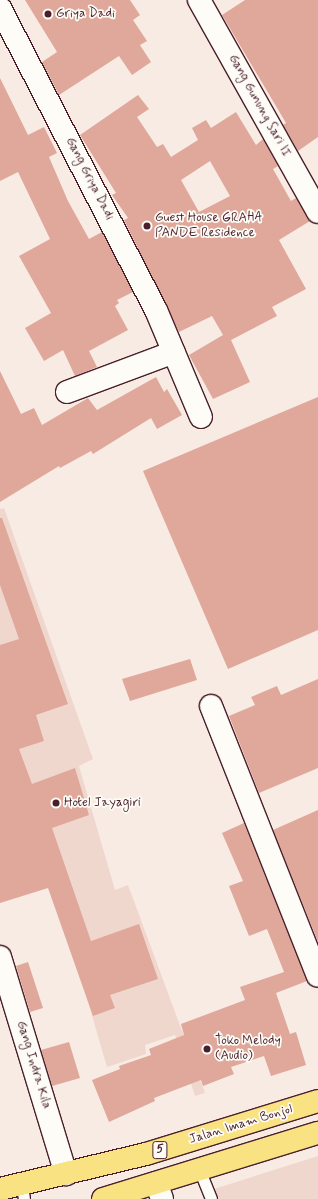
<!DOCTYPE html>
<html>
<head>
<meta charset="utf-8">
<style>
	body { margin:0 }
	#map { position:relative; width:318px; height:1199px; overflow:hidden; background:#f7ebe4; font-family:Mynerve,sans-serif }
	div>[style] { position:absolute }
	.built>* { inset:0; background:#f0d7ce }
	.building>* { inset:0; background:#e0a89a }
	.roads { filter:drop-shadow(1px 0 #4a1f2b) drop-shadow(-1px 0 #4a1f2b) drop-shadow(0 1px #4a1f2b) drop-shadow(0 -1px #4a1f2b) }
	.service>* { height:11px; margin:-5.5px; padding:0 5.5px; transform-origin:5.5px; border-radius:5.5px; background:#fdfcf7 }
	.minor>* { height:22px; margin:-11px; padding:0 11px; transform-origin:11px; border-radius:11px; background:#fdfcf7 }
	.trunk>* { height:22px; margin:-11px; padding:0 11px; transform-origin:11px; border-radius:11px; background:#f8e281 }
	.dots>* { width:11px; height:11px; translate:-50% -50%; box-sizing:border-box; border:2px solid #fdfcf7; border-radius:50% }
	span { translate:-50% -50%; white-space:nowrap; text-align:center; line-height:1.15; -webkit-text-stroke:3.5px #fdfcf7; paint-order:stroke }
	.shield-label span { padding:1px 3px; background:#fdfcf7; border:1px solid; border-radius:3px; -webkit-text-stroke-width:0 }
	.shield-label { font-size:12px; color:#4a1f2b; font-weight:700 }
	.poi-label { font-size:13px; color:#4a1f2b }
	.left { translate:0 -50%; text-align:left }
	.street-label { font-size:13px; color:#4a1f2b }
</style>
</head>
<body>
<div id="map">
	<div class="built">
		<i style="clip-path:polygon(4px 508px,93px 759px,79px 766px,115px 890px,128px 885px,205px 1093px,195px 1096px,175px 1035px,145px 1045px,146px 1054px,107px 1067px,0 700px,0 509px)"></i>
		<i style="clip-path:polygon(318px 1156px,318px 1199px,218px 1199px,214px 1189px)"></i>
	</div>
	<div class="building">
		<i style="clip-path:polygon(25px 0,130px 0,140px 15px,133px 20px,147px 41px,140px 45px,151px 62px,132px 75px,119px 56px,59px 95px,42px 62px,57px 52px)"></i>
		<i style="clip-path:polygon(245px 0,318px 0,318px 137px,298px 151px,283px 125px,286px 123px,222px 15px)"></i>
		<i style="clip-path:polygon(0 78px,28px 135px,44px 127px,57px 153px,49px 157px,68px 201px,89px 239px,102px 232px,133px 292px,117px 300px,119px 303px,115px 306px,128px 330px,89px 351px,97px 367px,75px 376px,63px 350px,44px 361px,25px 328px,51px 313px,19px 256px,50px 239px,18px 172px,0 181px)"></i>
		<i style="clip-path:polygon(evenodd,138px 95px,149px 109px,137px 117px,157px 147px,163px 144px,171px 157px,198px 140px,192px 128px,206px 120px,211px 128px,236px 112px,256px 145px,263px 139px,278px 166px,273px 169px,291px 201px,296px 198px,310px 221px,279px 240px,306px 289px,272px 307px,277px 316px,231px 340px,250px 382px,213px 399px,189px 355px,223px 335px,212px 316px,179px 332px,124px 220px,128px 218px,112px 195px,116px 193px,80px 135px,138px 95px,210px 161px,230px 196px,199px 212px,181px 180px,210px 161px)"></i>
		<i style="clip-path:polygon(0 371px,21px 414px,34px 408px,42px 425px,88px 398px,97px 410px,156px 377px,164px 392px,167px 389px,182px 415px,157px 429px,151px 418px,93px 454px,91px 451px,60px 468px,59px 466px,0 502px)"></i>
		<i style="clip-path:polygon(318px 397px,318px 630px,228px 669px,143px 471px)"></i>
		<i style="clip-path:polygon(0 518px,2px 518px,68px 704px,36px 715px,44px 741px,19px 749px,32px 784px,75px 768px,89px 815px,52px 828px,91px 941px,139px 924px,158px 979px,110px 995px,115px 1008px,93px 1016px,48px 888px,0 903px,0 645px,19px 639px,0 585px)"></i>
		<i style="clip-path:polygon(190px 659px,197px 680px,130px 701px,122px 679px)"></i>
		<i style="clip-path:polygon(318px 679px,318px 768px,259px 793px,229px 716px,255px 705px,251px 697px,277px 686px,281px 695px)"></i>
		<i style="clip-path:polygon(318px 810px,318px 942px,273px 830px)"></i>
		<i style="clip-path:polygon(244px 823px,307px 981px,276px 993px,290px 1034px,296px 1032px,306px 1065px,271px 1076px,264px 1056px,231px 1067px,234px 1074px,203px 1086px,201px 1080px,154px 1098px,155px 1101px,109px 1122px,92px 1080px,120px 1069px,119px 1066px,151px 1055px,149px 1049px,184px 1035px,181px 1024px,245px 1000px,240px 987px,284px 972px,267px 929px,249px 936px,229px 886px,243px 881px,222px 833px)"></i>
		<i style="clip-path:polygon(28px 962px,43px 1008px,30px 1012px,16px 966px)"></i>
		<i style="clip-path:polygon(69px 1042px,80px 1078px,52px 1086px,41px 1050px)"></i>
	</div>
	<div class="roads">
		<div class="service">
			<i style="left:199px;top:1169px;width:32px;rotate:68deg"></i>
			<i style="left:22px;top:1185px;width:14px;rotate:82deg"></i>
		</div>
		<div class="minor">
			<i style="left:199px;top:0;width:243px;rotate:60.7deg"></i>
			<i style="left:0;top:8px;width:340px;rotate:62.7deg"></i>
			<i style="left:156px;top:310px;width:116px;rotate:67.2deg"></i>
			<i style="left:67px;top:392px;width:114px;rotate:-20.5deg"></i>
			<i style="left:211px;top:706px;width:290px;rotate:68.4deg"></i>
			<i style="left:0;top:957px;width:227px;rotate:73.1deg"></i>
			<i style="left:156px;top:1183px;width:17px;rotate:69deg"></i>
		</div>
		<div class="trunk">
			<i style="left:0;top:1189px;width:150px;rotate:-13.5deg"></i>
			<i style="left:146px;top:1154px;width:180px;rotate:-17.1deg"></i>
			<i style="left:103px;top:1199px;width:225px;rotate:-17.1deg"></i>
		</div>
	</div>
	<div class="dots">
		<i style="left:48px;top:14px;background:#4a1f2b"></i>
		<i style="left:147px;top:226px;background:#4a1f2b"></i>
		<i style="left:56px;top:803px;background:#4a1f2b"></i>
		<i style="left:207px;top:1049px;background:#4a1f2b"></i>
	</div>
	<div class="shield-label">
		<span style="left:160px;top:1150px">5</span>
	</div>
	<div class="poi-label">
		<span class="left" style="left:56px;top:14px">Griya Dadi</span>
		<span class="left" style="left:155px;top:226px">Guest House GRAHA<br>PANDE Residence</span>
		<span class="left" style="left:64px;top:803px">Hotel Jayagiri</span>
		<span class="left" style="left:215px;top:1049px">Toko Melody<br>(Audio)</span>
	</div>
	<div class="street-label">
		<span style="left:259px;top:106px;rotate:61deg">Gang Gunung Sari II</span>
		<span style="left:89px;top:179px;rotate:63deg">Gang Griya Dadi</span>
		<span style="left:33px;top:1065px;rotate:73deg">Gang Indra Kila</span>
		<span style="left:241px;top:1125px;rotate:-17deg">Jalan Imam Bonjol</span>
	</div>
</div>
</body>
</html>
